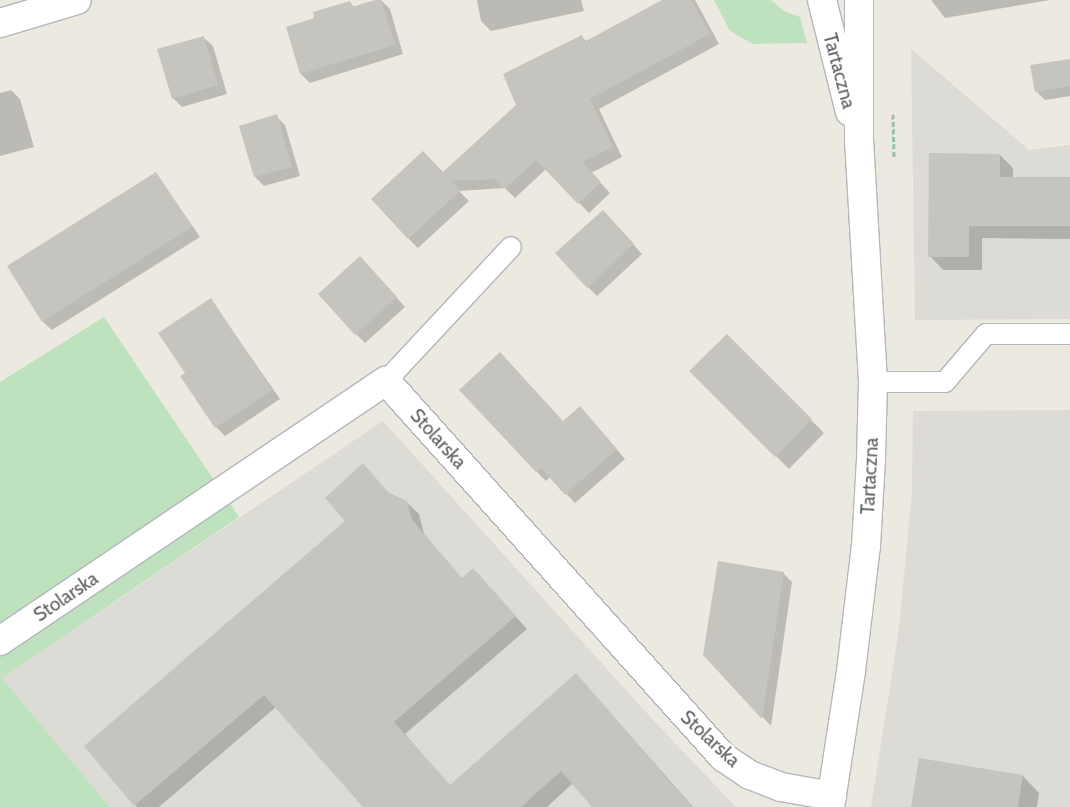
<!DOCTYPE html>
<html>
<head>
<meta charset="utf-8">
<style>
	body { margin:0 }
	#map { position:relative; width:1070px; height:807px; overflow:hidden; background:#ece9e1; font-family:Cabin,sans-serif }
	div>[style] { position:absolute }
	.industrial>* { inset:0; background:#dddbd5 }
	.green>* { inset:0; background:#bfe2be }
	.shadow>* { inset:0; background:#0003 }
	.building>* { inset:0; background:#c6c4be }
	.path>* { height:3px; margin-top:-1.5px; transform-origin:0; background:repeating-linear-gradient(90deg,#98c2a4 0 5px,transparent 0 7.5px) }
	.roads { filter:drop-shadow(1px 0 #b4b7bb) drop-shadow(-1px 0 #b4b7bb) drop-shadow(0 1px #b4b7bb) drop-shadow(0 -1px #b4b7bb) }
	.service>* { height:20px; margin:-10px; padding:0 10px; transform-origin:10px; border-radius:10px; background:#fff }
	.minor>* { height:28px; margin:-14px; padding:0 14px; transform-origin:14px; border-radius:14px; background:#fff }
	.tertiary>* { height:28px; margin:-14px; padding:0 14px; transform-origin:14px; border-radius:14px; background:#fff }
	span { translate:-50% -50%; white-space:nowrap; text-align:center; line-height:1.15; -webkit-text-stroke:4px #fff; paint-order:stroke }
	.street-label { font-size:19px; color:#595d61 }
</style>
</head>
<body>
<div id="map">
	<div class="industrial">
		<i style="clip-path:polygon(911px 49px,1029px 150px,1070px 145px,1070px 319px,915px 320px)"></i>
		<i style="clip-path:polygon(1070px 410px,1070px 807px,871px 807px,899px 629px,912px 491px,913px 411px)"></i>
		<i style="clip-path:polygon(383px 421px,654px 721px,736px 807px,110px 807px,2px 678px)"></i>
	</div>
	<div class="green">
		<i style="clip-path:polygon(714px 0,771px 0,784px 11px,800px 17px,807px 43px,753px 44px,730px 31px)"></i>
		<i style="clip-path:polygon(104px 317px,239px 517px,2px 678px,110px 807px,0 807px,0 382px)"></i>
	</div>
	<div class="shadow">
		<i style="clip-path:polygon(381px 0,390px 9px,403px 54px,310px 83px,301px 74px,316px 19px,350px 2px,354px 7px)"></i>
		<i style="clip-path:polygon(477px 0,581px 0,584px 11px,491px 31px,481px 21px)"></i>
		<i style="clip-path:polygon(664px 0,695px 0,719px 44px,599px 109px,622px 157px,591px 173px,610px 193px,589px 213px,546px 169px,515px 198px,505px 188px,459px 191px,469px 201px,418px 248px,408px 238px,443px 174px,517px 105px,582px 37px,587px 42px)"></i>
		<i style="clip-path:polygon(931px 0,1050px 0,945px 18px)"></i>
		<i style="clip-path:polygon(203px 37px,213px 46px,227px 94px,182px 107px,173px 98px)"></i>
		<i style="clip-path:polygon(1070px 60px,1070px 96px,1045px 100px,1036px 91px)"></i>
		<i style="clip-path:polygon(11px 90px,20px 99px,34px 147px,0 156px,0 93px)"></i>
		<i style="clip-path:polygon(276px 116px,285px 125px,300px 176px,264px 186px,255px 177px,240px 127px)"></i>
		<i style="clip-path:polygon(1000px 155px,1013px 168px,1013px 178px,1070px 178px,1070px 239px,982px 238px,982px 270px,943px 270px,930px 256px)"></i>
		<i style="clip-path:polygon(156px 173px,200px 237px,52px 330px,42px 321px)"></i>
		<i style="clip-path:polygon(612px 221px,642px 254px,597px 296px,588px 287px)"></i>
		<i style="clip-path:polygon(369px 267px,405px 307px,365px 343px,356px 334px)"></i>
		<i style="clip-path:polygon(211px 300px,280px 399px,225px 436px,216px 427px,186px 373px)"></i>
		<i style="clip-path:polygon(727px 336px,824px 433px,789px 469px,691px 371px)"></i>
		<i style="clip-path:polygon(461px 390px,563px 422px,589px 417px,625px 459px,575px 503px,550px 477px,546px 481px,537px 472px)"></i>
		<i style="clip-path:polygon(363px 465px,390px 495px,406px 502px,419px 514px,424px 534px,462px 579px,473px 569px,527px 629px,405px 734px,450px 786px,576px 674px,693px 807px,594px 807px,573px 783px,547px 807px,365px 807px,276px 707px,159px 807px,137px 807px,85px 746px,347px 521px)"></i>
		<i style="clip-path:polygon(783px 573px,792px 582px,771px 726px,705px 655px)"></i>
		<i style="clip-path:polygon(1023px 776px,1039px 793px,1037px 807px,912px 807px)"></i>
	</div>
	<div class="building">
		<i style="clip-path:polygon(375px 0,381px 0,395px 45px,300px 74px,286px 27px,314px 18px,313px 12px,350px 1px,352px 7px)"></i>
		<i style="clip-path:polygon(662px 0,692px 0,710px 34px,590px 99px,613px 147px,582px 162px,601px 182px,578px 204px,536px 160px,504px 189px,494px 179px,451px 181px,460px 191px,408px 239px,371px 199px,423px 151px,443px 172px,516px 105px,503px 74px,582px 35px,584px 42px)"></i>
		<i style="clip-path:polygon(204px 36px,218px 85px,172px 99px,157px 49px)"></i>
		<i style="clip-path:polygon(1070px 59px,1070px 86px,1035px 92px,1030px 65px)"></i>
		<i style="clip-path:polygon(277px 114px,292px 167px,254px 177px,239px 126px)"></i>
		<i style="clip-path:polygon(929px 153px,1000px 154px,1000px 177px,1070px 177px,1070px 226px,969px 226px,969px 257px,928px 257px)"></i>
		<i style="clip-path:polygon(156px 172px,192px 227px,42px 322px,7px 266px)"></i>
		<i style="clip-path:polygon(603px 210px,634px 244px,587px 288px,555px 253px)"></i>
		<i style="clip-path:polygon(360px 256px,397px 297px,355px 335px,318px 294px)"></i>
		<i style="clip-path:polygon(211px 298px,272px 390px,215px 428px,180px 376px,185px 373px,158px 333px)"></i>
		<i style="clip-path:polygon(727px 334px,812px 419px,775px 457px,689px 371px)"></i>
		<i style="clip-path:polygon(500px 352px,563px 421px,580px 406px,617px 449px,565px 495px,541px 468px,536px 472px,459px 390px)"></i>
		<i style="clip-path:polygon(363px 463px,388px 492px,407px 501px,412px 520px,462px 578px,473px 568px,516px 616px,394px 722px,450px 785px,576px 673px,692px 807px,592px 807px,561px 771px,521px 807px,363px 807px,264px 695px,134px 806px,84px 746px,345px 521px,325px 498px)"></i>
		<i style="clip-path:polygon(718px 561px,784px 572px,762px 719px,703px 655px)"></i>
		<i style="clip-path:polygon(919px 758px,1023px 775px,1018px 807px,911px 807px)"></i>
	</div>
	<div class="path">
		<i style="left:893px;top:114px;width:43px;rotate:88.7deg"></i>
	</div>
	<div class="roads">
		<div class="service">
			<i style="left:386px;top:381px;width:183px;rotate:-47deg"></i>
			<i style="left:873px;top:382px;width:72px"></i>
			<i style="left:945px;top:382px;width:63px;rotate:-49.5deg"></i>
			<i style="left:986px;top:334px;width:84px"></i>
		</div>
		<div class="minor">
			<i style="left:0;top:641px;width:465px;rotate:-34deg"></i>
			<i style="left:386px;top:381px;width:505px;rotate:48.13deg"></i>
			<i style="left:723px;top:757px;width:32px;rotate:34deg"></i>
			<i style="left:750px;top:775px;width:33px;rotate:21deg"></i>
			<i style="left:781px;top:787px;width:52px;rotate:10deg"></i>
		</div>
		<div class="tertiary">
			<i style="left:822px;top:0;width:115px;rotate:76deg"></i>
			<i style="left:0;top:23px;width:80px;rotate:-16.6deg"></i>
			<i style="left:830px;top:807px;width:138px;rotate:-81.2deg"></i>
			<i style="left:851px;top:671px;width:126px;rotate:-83.2deg"></i>
			<i style="left:866px;top:546px;width:88px;rotate:-86.7deg"></i>
			<i style="left:871px;top:458px;width:76px;rotate:-88.5deg"></i>
			<i style="left:873px;top:382px;width:240px;rotate:-93.3deg"></i>
			<i style="left:859px;top:142px;width:142px;rotate:-90deg"></i>
		</div>
	</div>
	<div class="street-label">
		<span style="left:839px;top:71px;rotate:75deg">Tartaczna</span>
		<span style="left:438px;top:439px;rotate:48deg">Stolarska</span>
		<span style="left:870px;top:476px;rotate:-87deg">Tartaczna</span>
		<span style="left:66px;top:597px;rotate:-34deg">Stolarska</span>
		<span style="left:710px;top:739px;rotate:43deg">Stolarska</span>
	</div>
</div>
</body>
</html>
